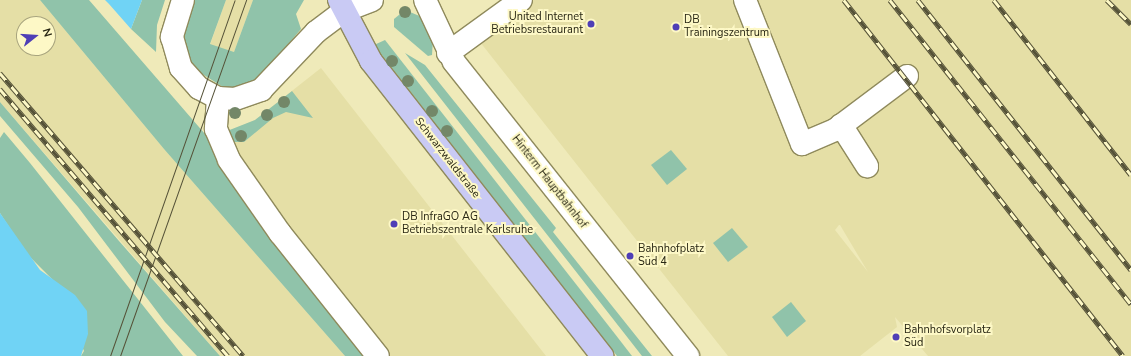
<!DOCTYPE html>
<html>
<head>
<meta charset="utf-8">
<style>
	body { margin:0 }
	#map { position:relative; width:1131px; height:356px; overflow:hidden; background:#efeab9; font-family:"Nunito Sans",sans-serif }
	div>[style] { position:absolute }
	.built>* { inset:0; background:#e5dfa6 }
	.green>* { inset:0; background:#90c3aa }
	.water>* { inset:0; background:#70d3f5 }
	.roads { filter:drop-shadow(1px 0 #8f8a5c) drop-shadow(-1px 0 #8f8a5c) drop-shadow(0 1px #8f8a5c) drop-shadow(0 -1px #8f8a5c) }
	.minor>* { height:22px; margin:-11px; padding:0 11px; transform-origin:11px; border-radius:11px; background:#fff }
	.major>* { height:22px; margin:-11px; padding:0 11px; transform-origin:11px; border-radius:11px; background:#c9caf4 }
	.tram>* { height:1px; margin:-0.5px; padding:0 0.5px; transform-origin:0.5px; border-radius:0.5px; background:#555238 }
	.rail>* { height:4.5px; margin-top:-2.25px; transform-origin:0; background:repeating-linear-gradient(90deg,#fdf8c6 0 9px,#555238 0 18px); box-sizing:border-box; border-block:1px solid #555238 }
	.trees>* { width:12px; height:12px; margin:-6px; border-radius:50%; background:#738768 }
	.dots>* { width:11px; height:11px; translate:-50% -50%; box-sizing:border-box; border:2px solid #fdf8c6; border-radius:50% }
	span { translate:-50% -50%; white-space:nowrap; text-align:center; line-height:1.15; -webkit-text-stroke:4px #fdf8c6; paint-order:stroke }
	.poi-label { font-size:11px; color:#282613 }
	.right { translate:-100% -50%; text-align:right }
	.left { translate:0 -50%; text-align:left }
	.street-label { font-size:11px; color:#282613 }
	.north { position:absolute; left:16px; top:16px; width:40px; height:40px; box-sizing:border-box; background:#fdf8c6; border:1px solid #a8a47e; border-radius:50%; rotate:73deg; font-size:11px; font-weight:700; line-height:16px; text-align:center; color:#282613 }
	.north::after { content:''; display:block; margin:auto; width:14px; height:18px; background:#4f3fb6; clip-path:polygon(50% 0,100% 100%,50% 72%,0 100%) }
</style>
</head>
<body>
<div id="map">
	<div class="built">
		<i style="clip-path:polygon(evenodd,0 0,40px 0,164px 149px,345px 356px,220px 356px,0 102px,0 0,24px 24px,48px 24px,48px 48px,24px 48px,24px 24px)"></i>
		<i style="clip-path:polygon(226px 0,253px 0,234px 52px,210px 45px)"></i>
		<i style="clip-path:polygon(evenodd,504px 0,1131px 0,1131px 356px,928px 356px,895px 317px,897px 327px,860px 356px,728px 356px,469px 28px,504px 0,839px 225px,840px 225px,868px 272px,835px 230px,839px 225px)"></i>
		<i style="clip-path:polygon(321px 68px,546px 356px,358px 356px,199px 168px,208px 140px,255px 120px)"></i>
	</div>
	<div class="green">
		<i style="clip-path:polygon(40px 0,89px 0,205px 134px,221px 164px,370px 356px,345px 356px,164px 149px)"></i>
		<i style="clip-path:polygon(142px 0,165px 0,157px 25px,156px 52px,131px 29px)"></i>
		<i style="clip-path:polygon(192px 0,226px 0,210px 44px,234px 52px,253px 0,304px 0,296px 14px,301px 29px,258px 80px,234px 89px,223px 87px,196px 70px,182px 44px,184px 18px)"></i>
		<i style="clip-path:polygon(405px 10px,422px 17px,433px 40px,432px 55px,428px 56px,394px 27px,394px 19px)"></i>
		<i style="clip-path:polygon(385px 40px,615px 334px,632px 356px,617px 356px,374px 45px)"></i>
		<i style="clip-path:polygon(405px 53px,425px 65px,556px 228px,553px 232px,652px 356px,642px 356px)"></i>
		<i style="clip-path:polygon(292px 91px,313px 118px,286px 112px,273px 118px,244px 142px,232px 142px,227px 131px,255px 120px)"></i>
		<i style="clip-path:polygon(0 102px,119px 241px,220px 356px,197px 356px,165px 322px,78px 207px,0 116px)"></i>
		<i style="clip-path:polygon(4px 132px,30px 163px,183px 356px,81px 356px,84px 351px,56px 283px,25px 252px,0 213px,0 138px)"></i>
		<i style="clip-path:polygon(671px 150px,687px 169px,667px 185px,651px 165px)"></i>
		<i style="clip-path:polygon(732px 228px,748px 247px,728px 262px,713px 243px)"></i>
		<i style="clip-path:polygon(791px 302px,806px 321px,787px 337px,772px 317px)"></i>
	</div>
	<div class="water">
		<i style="clip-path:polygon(105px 0,142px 0,131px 29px,109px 4px)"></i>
		<i style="clip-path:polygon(0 213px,40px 270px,75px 295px,87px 311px,88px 334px,81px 356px,0 356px)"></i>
	</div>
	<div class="roads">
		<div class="minor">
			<i style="left:183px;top:0;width:39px;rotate:107deg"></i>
			<i style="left:172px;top:37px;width:32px;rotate:74deg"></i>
			<i style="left:181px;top:68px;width:27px;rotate:48deg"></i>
			<i style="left:199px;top:88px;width:21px;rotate:28deg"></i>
			<i style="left:218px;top:98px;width:17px;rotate:3deg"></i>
			<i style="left:235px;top:99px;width:28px;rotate:-19deg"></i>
			<i style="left:261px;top:90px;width:80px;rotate:-46.5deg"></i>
			<i style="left:316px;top:32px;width:35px;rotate:-37deg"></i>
			<i style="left:344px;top:11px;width:30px;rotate:-21deg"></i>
			<i style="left:425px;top:0;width:68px;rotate:64.9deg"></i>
			<i style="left:454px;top:62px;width:376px;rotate:51.5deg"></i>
			<i style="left:745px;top:0;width:155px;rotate:68.4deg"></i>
			<i style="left:802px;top:144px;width:36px;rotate:-23deg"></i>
			<i style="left:835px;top:130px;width:90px;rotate:-36.9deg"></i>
			<i style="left:448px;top:53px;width:90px;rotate:-36deg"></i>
			<i style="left:218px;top:98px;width:31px;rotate:94deg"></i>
			<i style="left:216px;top:129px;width:34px;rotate:67deg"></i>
			<i style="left:229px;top:160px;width:89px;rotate:55.1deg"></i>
			<i style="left:280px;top:233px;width:157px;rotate:51.5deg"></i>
			<i style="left:841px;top:125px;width:49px;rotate:57.6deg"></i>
		</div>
		<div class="major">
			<i style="left:339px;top:0;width:69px;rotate:62.3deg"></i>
			<i style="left:371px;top:61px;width:375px;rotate:51.9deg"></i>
		</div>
	</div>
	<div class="tram">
		<i style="left:110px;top:356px;width:377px;rotate:-70.7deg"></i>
		<i style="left:120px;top:356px;width:378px;rotate:-70.5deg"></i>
	</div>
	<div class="rail">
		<i style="left:844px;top:0;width:452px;rotate:51.9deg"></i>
		<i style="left:890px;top:0;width:388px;rotate:51.6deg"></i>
		<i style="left:918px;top:0;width:344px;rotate:51.7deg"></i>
		<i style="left:994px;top:0;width:222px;rotate:51.9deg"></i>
		<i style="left:1107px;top:0;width:34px;rotate:45deg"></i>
		<i style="left:0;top:73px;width:373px;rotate:49.3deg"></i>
		<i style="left:0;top:89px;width:351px;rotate:49.5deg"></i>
	</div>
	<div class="trees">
		<i style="left:405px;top:12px"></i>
		<i style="left:392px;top:61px"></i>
		<i style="left:408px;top:81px"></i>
		<i style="left:284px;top:102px"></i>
		<i style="left:432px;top:111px"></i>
		<i style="left:235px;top:113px"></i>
		<i style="left:267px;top:115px"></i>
		<i style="left:447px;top:131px"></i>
		<i style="left:241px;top:136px"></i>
	</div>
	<div class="dots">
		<i style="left:591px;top:24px;background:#4f3fb6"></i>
		<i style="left:676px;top:27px;background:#4f3fb6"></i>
		<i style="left:394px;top:224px;background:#4f3fb6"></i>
		<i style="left:630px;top:256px;background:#4f3fb6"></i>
		<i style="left:896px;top:337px;background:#4f3fb6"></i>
	</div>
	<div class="poi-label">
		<span class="right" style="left:583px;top:24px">United Internet<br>Betriebsrestaurant</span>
		<span class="left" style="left:684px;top:27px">DB<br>Trainingszentrum</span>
		<span class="left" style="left:402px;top:224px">DB InfraGO AG<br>Betriebszentrale Karlsruhe</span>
		<span class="left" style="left:638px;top:256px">Bahnhofplatz<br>Süd 4</span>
		<span class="left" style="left:904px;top:337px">Bahnhofsvorplatz<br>Süd</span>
	</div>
	<div class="street-label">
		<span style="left:447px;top:158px;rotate:52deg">Schwarzwaldstraße</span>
		<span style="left:549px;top:182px;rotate:52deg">Hinterm Hauptbahnhof</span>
	</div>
	<div class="north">N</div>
</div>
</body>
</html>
